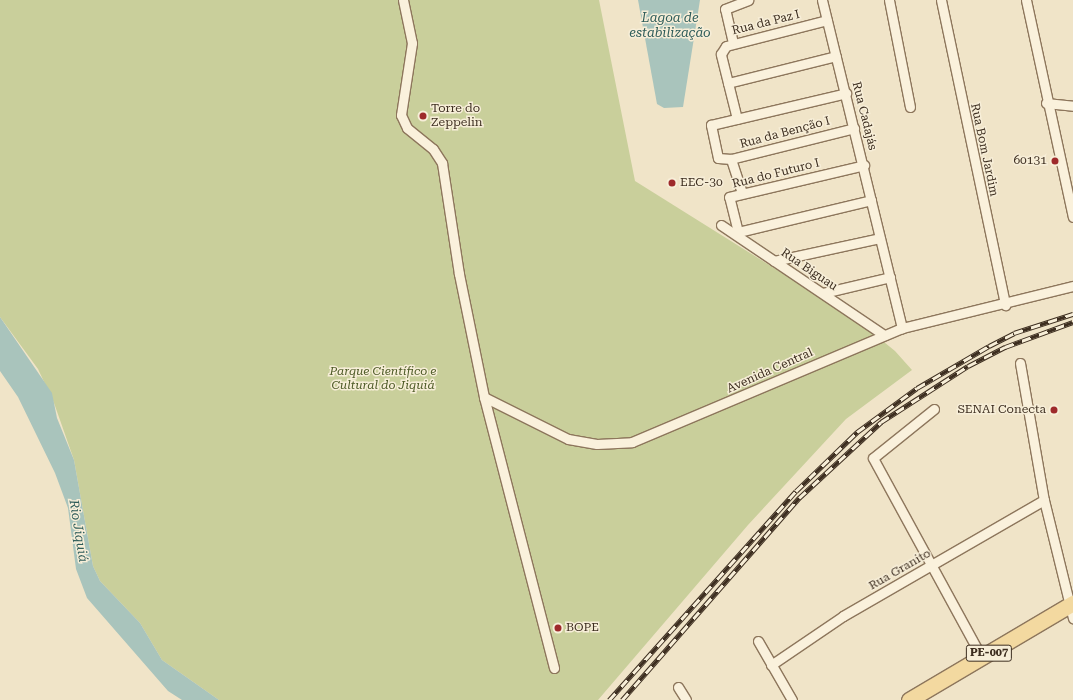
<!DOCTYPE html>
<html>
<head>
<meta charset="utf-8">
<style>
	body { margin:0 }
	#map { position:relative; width:1073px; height:700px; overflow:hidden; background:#f0e4c8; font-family:"Roboto Serif",serif }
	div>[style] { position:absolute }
	.green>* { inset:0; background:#c9cf9b }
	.water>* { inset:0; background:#a9c4bc }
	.roads { filter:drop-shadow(1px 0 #8d765c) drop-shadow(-1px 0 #8d765c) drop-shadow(0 1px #8d765c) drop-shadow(0 -1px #8d765c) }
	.minor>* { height:9px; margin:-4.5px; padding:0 4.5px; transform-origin:4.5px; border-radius:4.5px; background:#faf1dc }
	.primary>* { height:15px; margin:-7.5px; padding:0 7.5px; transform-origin:7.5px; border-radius:7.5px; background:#f3d9a0 }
	.rail>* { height:4.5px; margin-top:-2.25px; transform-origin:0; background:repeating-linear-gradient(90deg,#f7eed8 0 9px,#3d2e20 0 18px); box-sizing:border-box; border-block:1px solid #3d2e20 }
	.dots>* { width:11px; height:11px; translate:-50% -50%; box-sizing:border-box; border:2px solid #f7eed8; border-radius:50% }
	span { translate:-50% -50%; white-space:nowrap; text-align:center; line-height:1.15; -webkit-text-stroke:3px #f7eed8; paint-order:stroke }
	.shield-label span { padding:1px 3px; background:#f7eed8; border:1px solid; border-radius:3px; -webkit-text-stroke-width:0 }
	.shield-label { font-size:11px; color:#3d2e20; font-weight:700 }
	.street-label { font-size:12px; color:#3d2e20 }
	.poi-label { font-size:12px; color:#3d2e20 }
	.left { translate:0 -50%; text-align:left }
	.right { translate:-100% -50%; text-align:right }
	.park-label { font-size:12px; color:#4d5a26; font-style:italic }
	.water-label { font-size:13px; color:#2f5d5a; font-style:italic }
</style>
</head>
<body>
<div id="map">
	<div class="green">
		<i style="clip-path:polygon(0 0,599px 0,635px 181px,857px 320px,895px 351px,912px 370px,846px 419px,748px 525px,598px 700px,219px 700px,162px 660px,140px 623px,100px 581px,93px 566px,74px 460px,54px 403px,38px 369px,0 317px)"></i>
	</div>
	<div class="water">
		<i style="clip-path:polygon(638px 0,700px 0,683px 107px,664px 108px,657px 104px)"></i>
		<i style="clip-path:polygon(0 317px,52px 393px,57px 418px,74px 460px,93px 566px,100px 581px,140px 623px,162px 660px,219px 700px,182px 700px,168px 691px,87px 598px,76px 569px,68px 508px,55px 473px,18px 397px,0 371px)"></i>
	</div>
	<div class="roads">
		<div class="minor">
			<i style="left:403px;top:0;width:44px;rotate:78.2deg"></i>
			<i style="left:412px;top:43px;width:73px;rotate:98.7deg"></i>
			<i style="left:401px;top:115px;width:14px;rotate:65deg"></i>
			<i style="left:407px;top:128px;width:33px;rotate:39deg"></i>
			<i style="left:433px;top:149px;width:17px;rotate:57deg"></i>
			<i style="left:442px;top:163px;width:112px;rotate:81.3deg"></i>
			<i style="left:459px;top:274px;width:126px;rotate:78.5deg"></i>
			<i style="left:484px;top:397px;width:280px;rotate:75.5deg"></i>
			<i style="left:822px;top:0;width:338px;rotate:76.3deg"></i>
			<i style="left:889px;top:0;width:109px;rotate:78.9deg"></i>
			<i style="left:941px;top:0;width:312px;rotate:78.1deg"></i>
			<i style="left:1026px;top:0;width:222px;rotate:77.8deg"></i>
			<i style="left:733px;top:43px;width:35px;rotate:-103deg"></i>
			<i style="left:725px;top:9px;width:25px;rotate:-21deg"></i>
			<i style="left:728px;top:83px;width:30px;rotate:-104deg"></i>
			<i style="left:721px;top:54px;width:9px;rotate:-58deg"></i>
			<i style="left:726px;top:46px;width:104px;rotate:-14.4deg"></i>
			<i style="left:1046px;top:103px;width:27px;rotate:6deg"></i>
			<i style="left:737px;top:119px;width:37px;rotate:-104deg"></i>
			<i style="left:728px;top:83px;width:111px;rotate:-14deg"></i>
			<i style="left:731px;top:159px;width:13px;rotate:-176deg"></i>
			<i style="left:718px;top:158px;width:34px;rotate:-102deg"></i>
			<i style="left:711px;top:125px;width:139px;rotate:-13.3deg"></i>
			<i style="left:742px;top:193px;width:36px;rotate:-108deg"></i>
			<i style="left:731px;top:159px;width:127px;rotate:-14.1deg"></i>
			<i style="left:721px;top:225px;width:197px;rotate:34deg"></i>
			<i style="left:738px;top:232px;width:36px;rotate:-104deg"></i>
			<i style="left:729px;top:197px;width:139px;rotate:-13.3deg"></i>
			<i style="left:734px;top:233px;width:141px;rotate:-13.5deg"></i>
			<i style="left:774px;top:261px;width:108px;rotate:-12.2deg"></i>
			<i style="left:823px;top:293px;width:69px;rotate:-13.4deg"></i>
			<i style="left:1020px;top:363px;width:139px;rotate:80.1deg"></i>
			<i style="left:1044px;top:500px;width:122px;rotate:76.2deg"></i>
			<i style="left:484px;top:397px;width:94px;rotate:26.6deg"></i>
			<i style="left:568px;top:439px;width:29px;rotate:10deg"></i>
			<i style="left:597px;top:444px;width:35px;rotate:-3deg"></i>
			<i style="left:632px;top:442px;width:293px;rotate:-22.9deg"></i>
			<i style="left:902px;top:328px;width:176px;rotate:-13.8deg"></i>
			<i style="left:934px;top:409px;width:78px;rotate:141.2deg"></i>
			<i style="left:873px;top:458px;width:228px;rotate:61.4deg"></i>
			<i style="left:758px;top:641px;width:68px;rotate:60deg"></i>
			<i style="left:771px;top:665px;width:87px;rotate:-34.2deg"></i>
			<i style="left:843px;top:616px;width:232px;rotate:-30deg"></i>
			<i style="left:678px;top:687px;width:15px;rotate:58deg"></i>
		</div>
		<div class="primary">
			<i style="left:909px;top:700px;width:191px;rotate:-30.6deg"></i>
		</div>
	</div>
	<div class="rail">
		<i style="left:609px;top:700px;width:280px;rotate:-48.2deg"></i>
		<i style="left:796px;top:491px;width:85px;rotate:-44deg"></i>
		<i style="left:857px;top:432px;width:74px;rotate:-36.3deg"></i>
		<i style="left:917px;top:388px;width:83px;rotate:-30.3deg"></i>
		<i style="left:989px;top:346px;width:28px;rotate:-27deg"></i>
		<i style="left:1014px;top:333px;width:62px;rotate:-17.9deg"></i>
		<i style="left:622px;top:700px;width:269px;rotate:-48.8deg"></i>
		<i style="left:799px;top:498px;width:112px;rotate:-42.8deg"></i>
		<i style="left:881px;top:422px;width:103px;rotate:-32.8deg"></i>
		<i style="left:968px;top:366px;width:42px;rotate:-27.2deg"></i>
		<i style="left:1005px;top:347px;width:72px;rotate:-20.2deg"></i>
	</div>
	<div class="dots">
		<i style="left:423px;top:116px;background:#9e2a2b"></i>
		<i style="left:1055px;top:161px;background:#9e2a2b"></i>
		<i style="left:672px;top:183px;background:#9e2a2b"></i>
		<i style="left:1054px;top:410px;background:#9e2a2b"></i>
		<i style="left:558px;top:628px;background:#9e2a2b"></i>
	</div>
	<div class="shield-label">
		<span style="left:989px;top:653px">PE-007</span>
	</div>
	<div class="street-label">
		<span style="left:766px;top:23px;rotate:-14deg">Rua da Paz I</span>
		<span style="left:864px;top:116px;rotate:76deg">Rua Cadajás</span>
		<span style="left:785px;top:133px;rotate:-15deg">Rua da Benção I</span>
		<span style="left:984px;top:150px;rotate:78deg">Rua Bom Jardim</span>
		<span style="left:776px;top:174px;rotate:-14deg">Rua do Futuro I</span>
		<span style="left:809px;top:270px;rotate:34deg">Rua Biguau</span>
		<span style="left:770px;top:371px;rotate:-24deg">Avenida Central</span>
		<span style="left:900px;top:570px;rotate:-30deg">Rua Granito</span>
	</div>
	<div class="poi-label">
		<span class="left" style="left:431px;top:116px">Torre do<br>Zeppelin</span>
		<span class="right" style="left:1047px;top:161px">60131</span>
		<span class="left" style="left:680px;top:183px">EEC-30</span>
		<span class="right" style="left:1046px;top:410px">SENAI Conecta</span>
		<span class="left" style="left:566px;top:628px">BOPE</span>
	</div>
	<div class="park-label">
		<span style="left:383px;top:379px">Parque Científico e<br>Cultural do Jiquiá</span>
	</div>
	<div class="water-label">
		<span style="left:670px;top:26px">Lagoa de<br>estabilização</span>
		<span style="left:78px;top:531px;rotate:81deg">Rio Jiquiá</span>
	</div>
</div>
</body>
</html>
